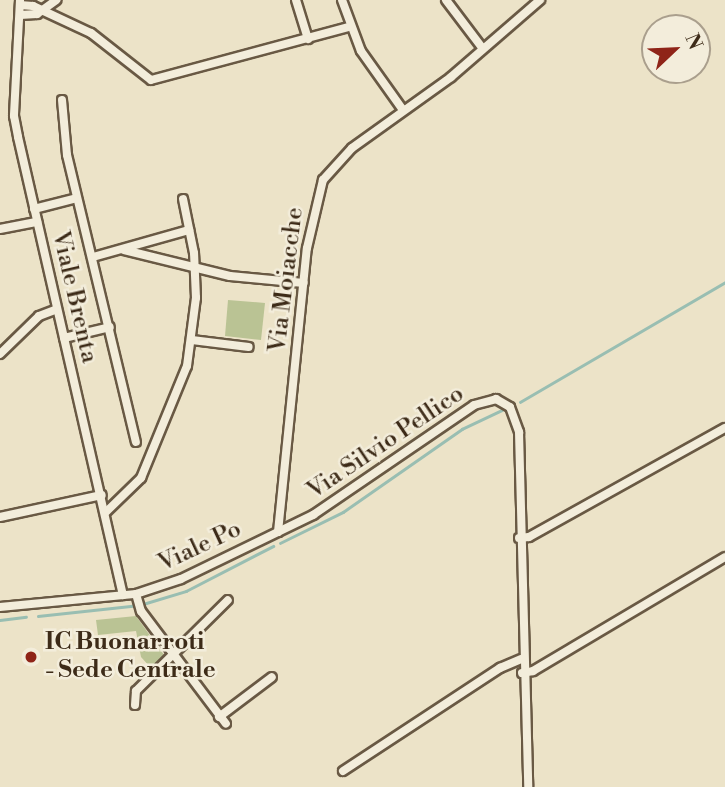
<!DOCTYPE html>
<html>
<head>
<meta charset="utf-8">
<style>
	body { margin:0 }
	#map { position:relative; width:725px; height:787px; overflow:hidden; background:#ece3c8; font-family:"Libre Bodoni",serif }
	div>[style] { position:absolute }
	.green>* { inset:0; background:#bac394 }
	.stream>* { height:2.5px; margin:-1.25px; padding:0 1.25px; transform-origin:1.25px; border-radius:1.25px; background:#99beb2 }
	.roads { filter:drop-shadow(2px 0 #695944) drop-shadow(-2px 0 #695944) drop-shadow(0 2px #695944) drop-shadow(0 -2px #695944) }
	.street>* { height:8px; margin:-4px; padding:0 4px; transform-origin:4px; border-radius:4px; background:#f3eddb }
	.dots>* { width:19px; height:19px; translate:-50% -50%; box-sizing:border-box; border:4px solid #f3eddb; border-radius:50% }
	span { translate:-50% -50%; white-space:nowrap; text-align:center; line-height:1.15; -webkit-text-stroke:5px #f3eddb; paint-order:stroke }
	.street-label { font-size:24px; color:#3d2b18 }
	.poi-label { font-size:24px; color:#3d2b18; font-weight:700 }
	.left { translate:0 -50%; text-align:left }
	.north { position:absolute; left:641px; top:14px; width:70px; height:70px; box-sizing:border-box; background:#f3eddb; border:2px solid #aa9f8d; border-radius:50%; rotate:67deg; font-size:19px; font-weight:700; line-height:28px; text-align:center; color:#3d2b18 }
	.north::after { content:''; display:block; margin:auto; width:24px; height:32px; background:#8f2418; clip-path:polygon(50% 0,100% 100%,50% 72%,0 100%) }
</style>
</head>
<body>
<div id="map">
	<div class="green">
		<i style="clip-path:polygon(228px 300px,265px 303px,261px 340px,225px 336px)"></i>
		<i style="clip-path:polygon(136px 616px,164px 655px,151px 668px,141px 657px,136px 631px,98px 635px,96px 620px)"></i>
	</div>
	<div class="stream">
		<i style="left:520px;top:402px;width:238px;rotate:-30.3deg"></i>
		<i style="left:280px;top:543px;width:70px;rotate:-26.2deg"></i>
		<i style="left:343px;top:512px;width:145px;rotate:-34.9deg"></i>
		<i style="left:462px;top:429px;width:44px;rotate:-25.4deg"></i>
		<i style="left:143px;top:604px;width:45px;rotate:-16.8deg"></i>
		<i style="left:186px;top:591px;width:98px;rotate:-27.3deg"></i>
		<i style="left:38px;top:616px;width:95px;rotate:-6.1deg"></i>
		<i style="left:0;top:620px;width:26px;rotate:-7deg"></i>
	</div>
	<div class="roads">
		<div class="street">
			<i style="left:20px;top:0;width:116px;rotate:93deg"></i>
			<i style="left:14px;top:116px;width:21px;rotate:79deg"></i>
			<i style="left:18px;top:137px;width:470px;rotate:77.1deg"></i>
			<i style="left:296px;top:0;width:41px;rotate:72.9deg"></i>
			<i style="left:342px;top:0;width:54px;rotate:69.6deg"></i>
			<i style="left:361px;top:51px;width:72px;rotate:54.6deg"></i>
			<i style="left:446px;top:0;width:61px;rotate:52.9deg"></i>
			<i style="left:20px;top:5px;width:13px;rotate:4deg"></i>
			<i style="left:33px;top:6px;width:64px;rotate:25deg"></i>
			<i style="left:91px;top:33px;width:76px;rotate:38.1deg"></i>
			<i style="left:151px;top:80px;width:205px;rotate:-15deg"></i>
			<i style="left:20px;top:15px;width:17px;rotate:-3deg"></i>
			<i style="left:37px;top:14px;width:24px;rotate:-36deg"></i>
			<i style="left:62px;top:100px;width:55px;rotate:84.8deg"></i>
			<i style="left:67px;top:155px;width:295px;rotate:76.5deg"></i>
			<i style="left:34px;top:209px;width:44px;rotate:-14.3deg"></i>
			<i style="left:0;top:229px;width:38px;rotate:-11deg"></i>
			<i style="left:124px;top:250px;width:109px;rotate:13.8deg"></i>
			<i style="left:230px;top:276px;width:74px;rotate:5.4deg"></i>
			<i style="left:93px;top:257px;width:100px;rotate:-15.7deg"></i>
			<i style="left:64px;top:338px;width:47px;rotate:-13.4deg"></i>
			<i style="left:192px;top:340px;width:57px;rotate:7deg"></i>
			<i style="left:0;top:354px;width:54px;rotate:-44.3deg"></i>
			<i style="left:39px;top:316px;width:19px;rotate:-21deg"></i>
			<i style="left:106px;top:512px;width:49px;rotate:-44.2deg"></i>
			<i style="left:141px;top:478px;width:121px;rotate:-67.7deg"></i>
			<i style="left:187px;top:366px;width:69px;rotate:-82.5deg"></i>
			<i style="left:196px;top:298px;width:45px;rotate:-92.5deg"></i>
			<i style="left:194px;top:253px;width:55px;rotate:-101.5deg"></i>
			<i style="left:0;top:517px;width:104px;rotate:-12.2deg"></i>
			<i style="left:278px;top:532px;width:285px;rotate:-84.2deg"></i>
			<i style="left:307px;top:248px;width:70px;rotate:-76.8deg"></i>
			<i style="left:323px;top:180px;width:43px;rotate:-47.8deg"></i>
			<i style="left:352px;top:148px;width:122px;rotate:-35.6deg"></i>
			<i style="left:451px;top:77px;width:118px;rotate:-40.9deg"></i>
			<i style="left:519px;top:538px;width:10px;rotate:-6deg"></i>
			<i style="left:529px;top:537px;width:224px;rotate:-29.1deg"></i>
			<i style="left:136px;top:594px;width:18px;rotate:74deg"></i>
			<i style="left:141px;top:611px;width:141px;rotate:53deg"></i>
			<i style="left:0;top:607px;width:137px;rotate:-5.5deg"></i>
			<i style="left:136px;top:594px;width:47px;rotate:-18.4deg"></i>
			<i style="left:181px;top:579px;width:147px;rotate:-25.9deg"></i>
			<i style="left:313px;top:515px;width:195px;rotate:-34.3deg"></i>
			<i style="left:474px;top:405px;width:23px;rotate:-15deg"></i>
			<i style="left:496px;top:399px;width:16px;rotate:30deg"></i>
			<i style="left:510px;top:407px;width:27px;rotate:70deg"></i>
			<i style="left:519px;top:432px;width:355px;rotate:88.5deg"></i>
			<i style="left:522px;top:673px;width:11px;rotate:-10deg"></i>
			<i style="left:533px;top:671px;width:223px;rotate:-30.7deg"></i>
			<i style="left:135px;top:705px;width:14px;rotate:-86deg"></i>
			<i style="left:136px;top:691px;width:129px;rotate:-44.7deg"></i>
			<i style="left:219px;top:717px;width:66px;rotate:-37deg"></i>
			<i style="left:343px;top:771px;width:188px;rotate:-33.3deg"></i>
			<i style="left:500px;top:668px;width:23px;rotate:-23deg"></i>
		</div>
	</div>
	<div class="dots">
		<i style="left:31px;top:657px;background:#8f2418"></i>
	</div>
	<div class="street-label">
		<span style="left:287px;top:280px;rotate:-83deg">Via Moiacche</span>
		<span style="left:74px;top:297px;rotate:77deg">Viale Brenta</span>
		<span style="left:386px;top:443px;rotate:-34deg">Via Silvio Pellico</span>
		<span style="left:200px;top:547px;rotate:-25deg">Viale Po</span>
	</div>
	<div class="poi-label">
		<span class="left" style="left:45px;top:657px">IC Buonarroti<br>- Sede Centrale</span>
	</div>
	<div class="north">N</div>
</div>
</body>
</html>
